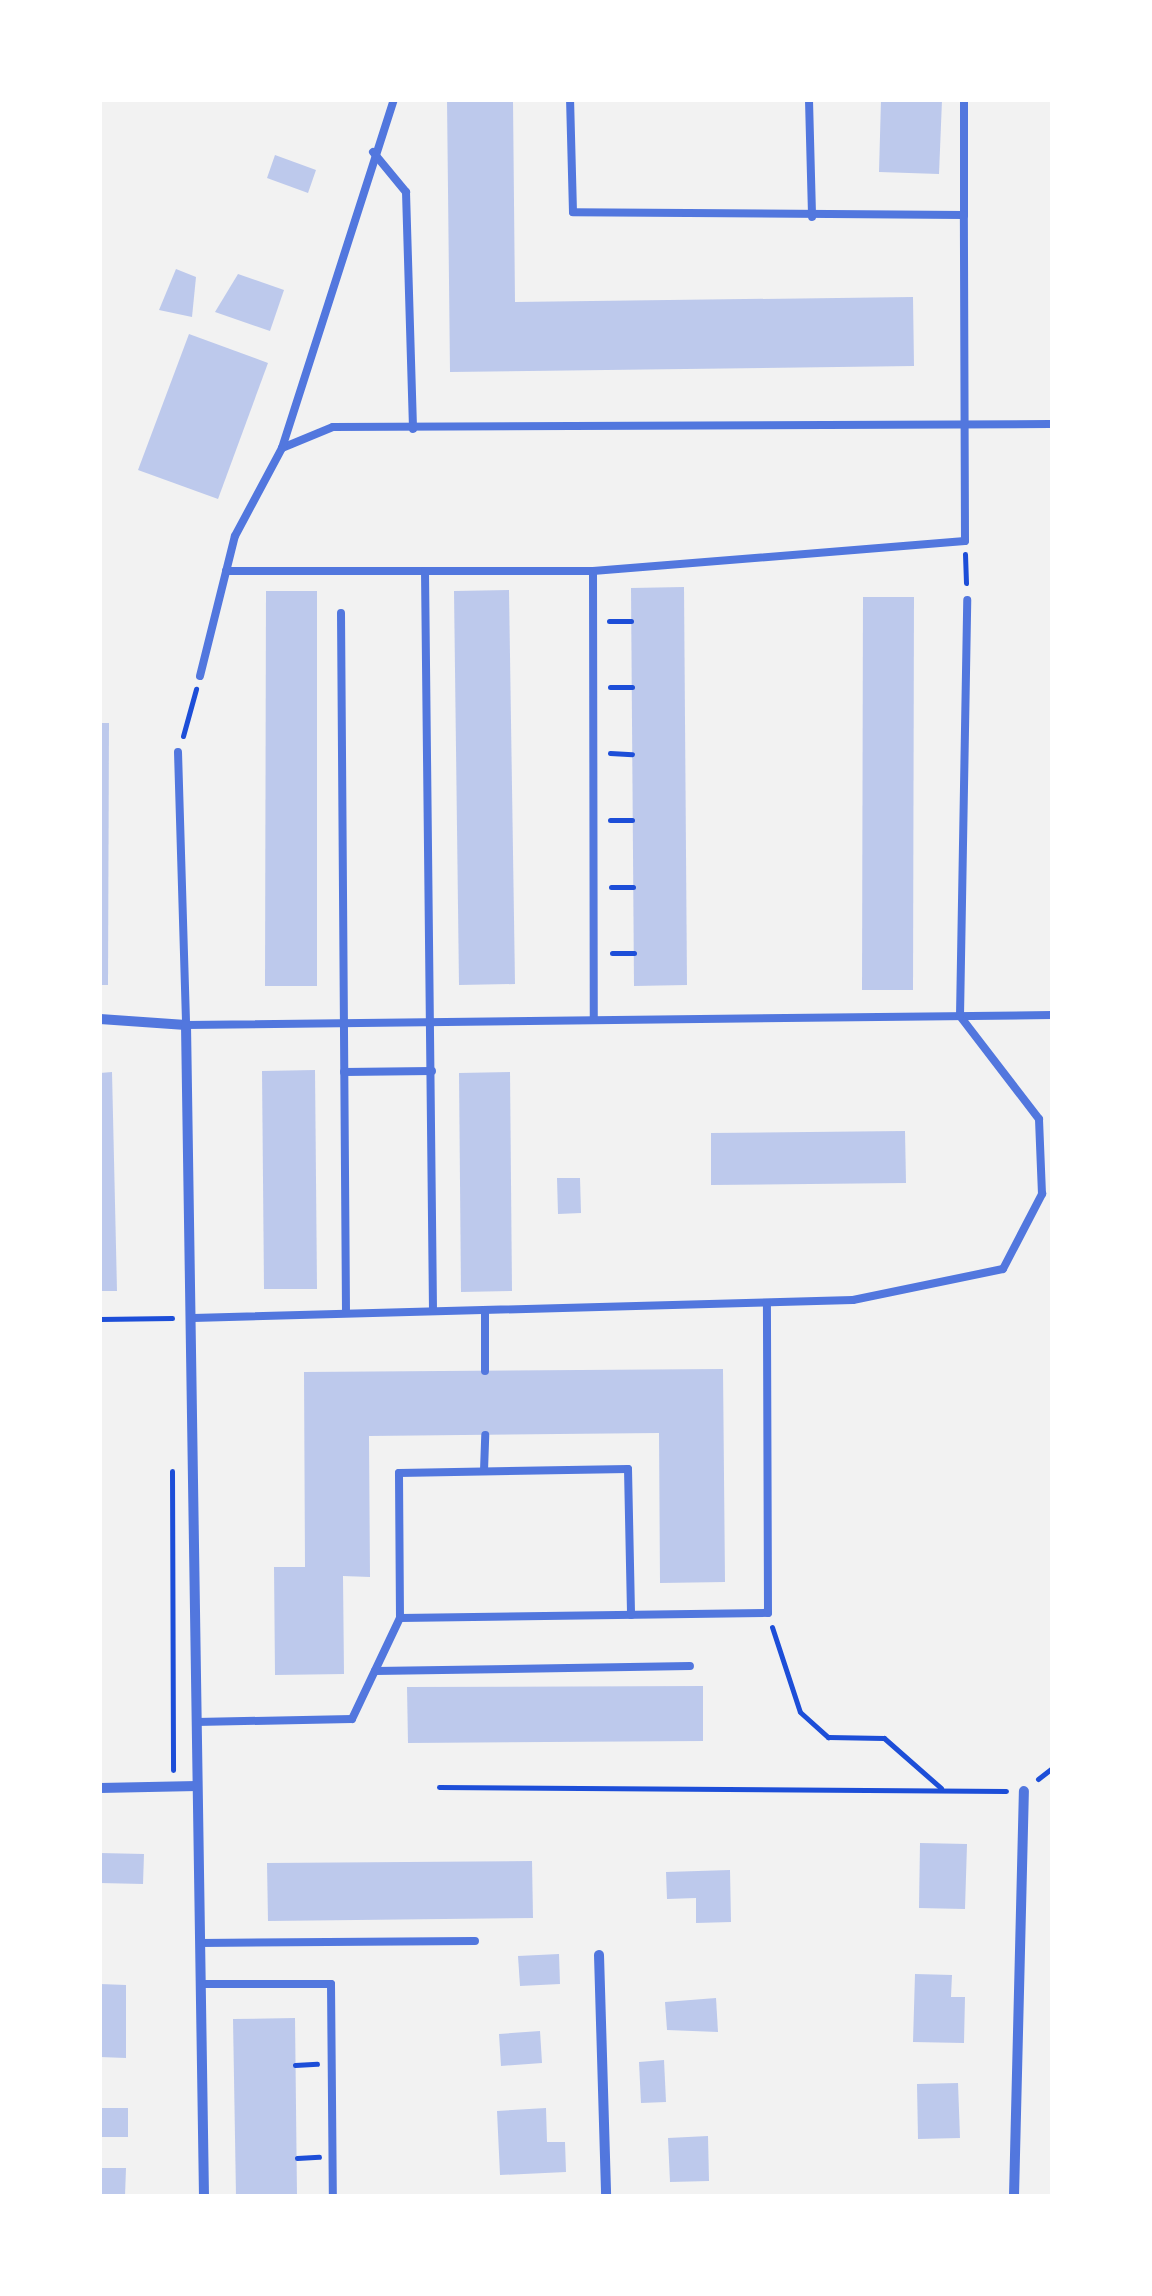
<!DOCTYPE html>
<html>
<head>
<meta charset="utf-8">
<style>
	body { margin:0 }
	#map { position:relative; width:1152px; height:2296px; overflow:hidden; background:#f2f2f2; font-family:Roboto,sans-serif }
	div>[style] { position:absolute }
	.building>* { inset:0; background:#bdc9ec }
	.path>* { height:5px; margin:-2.5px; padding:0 2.5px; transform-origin:2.5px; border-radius:2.5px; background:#1d4ed8 }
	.service>* { height:8px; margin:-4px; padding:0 4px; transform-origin:4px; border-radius:4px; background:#5277de }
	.minor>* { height:10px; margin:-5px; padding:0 5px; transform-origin:5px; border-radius:5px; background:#5277de }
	span { translate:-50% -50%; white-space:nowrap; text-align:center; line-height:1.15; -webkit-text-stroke:10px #fff; paint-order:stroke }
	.frame { position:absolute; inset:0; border:102px solid #fff; pointer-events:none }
</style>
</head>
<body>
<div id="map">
	<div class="building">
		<i style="clip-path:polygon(447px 100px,513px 100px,515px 302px,913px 297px,914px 366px,450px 372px)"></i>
		<i style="clip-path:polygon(881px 100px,942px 100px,939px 174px,879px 172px)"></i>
		<i style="clip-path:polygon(275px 155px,316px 170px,308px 193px,267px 178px)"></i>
		<i style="clip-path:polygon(176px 269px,196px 277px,192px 317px,159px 310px)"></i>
		<i style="clip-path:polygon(238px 274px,284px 290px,270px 331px,215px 312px)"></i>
		<i style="clip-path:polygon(189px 334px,268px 363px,218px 499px,138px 470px)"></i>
		<i style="clip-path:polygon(684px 587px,687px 985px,634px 986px,631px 588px)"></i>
		<i style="clip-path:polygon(509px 590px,515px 984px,459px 985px,454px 591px)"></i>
		<i style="clip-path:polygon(266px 591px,317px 591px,317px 986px,265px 986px)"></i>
		<i style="clip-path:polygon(863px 597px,914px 597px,913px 990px,862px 990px)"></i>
		<i style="clip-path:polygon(100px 723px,109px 723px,108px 985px,100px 985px)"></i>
		<i style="clip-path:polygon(315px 1070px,317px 1289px,264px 1289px,262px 1071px)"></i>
		<i style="clip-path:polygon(112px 1072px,117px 1291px,100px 1291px,100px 1073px)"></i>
		<i style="clip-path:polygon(510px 1072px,512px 1291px,461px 1292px,459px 1073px)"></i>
		<i style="clip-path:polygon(905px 1131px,906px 1183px,711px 1185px,711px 1133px)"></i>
		<i style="clip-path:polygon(557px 1178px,580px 1178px,581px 1213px,558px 1214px)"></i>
		<i style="clip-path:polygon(723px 1369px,725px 1582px,660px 1583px,659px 1433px,369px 1436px,370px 1577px,343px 1576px,344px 1674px,275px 1675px,274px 1567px,305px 1567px,304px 1372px)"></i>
		<i style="clip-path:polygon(703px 1686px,703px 1741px,408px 1743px,407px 1687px)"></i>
		<i style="clip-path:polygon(920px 1843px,967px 1844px,965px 1909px,919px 1908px)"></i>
		<i style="clip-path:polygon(100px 1853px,144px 1854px,143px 1884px,100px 1883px)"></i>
		<i style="clip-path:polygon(532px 1861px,533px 1918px,268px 1921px,267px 1863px)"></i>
		<i style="clip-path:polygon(730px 1870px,731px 1922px,696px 1923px,696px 1898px,667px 1899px,666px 1872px)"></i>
		<i style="clip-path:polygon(559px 1954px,560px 1984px,520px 1986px,518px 1956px)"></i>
		<i style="clip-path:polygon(915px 1974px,952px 1975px,951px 1997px,965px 1997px,964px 2043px,913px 2042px)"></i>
		<i style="clip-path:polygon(100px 1984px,126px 1985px,126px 2058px,100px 2057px)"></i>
		<i style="clip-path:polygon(716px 1998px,718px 2032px,667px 2030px,665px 2002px)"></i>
		<i style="clip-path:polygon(295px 2018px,297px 2196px,236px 2196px,233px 2019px)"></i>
		<i style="clip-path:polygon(540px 2031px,542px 2063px,501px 2066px,499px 2034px)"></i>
		<i style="clip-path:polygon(664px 2060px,666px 2102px,641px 2103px,639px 2062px)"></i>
		<i style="clip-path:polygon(958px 2083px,960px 2138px,918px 2139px,917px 2084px)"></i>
		<i style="clip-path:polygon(100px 2108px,128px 2108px,128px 2137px,100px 2137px)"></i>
		<i style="clip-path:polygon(546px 2108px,547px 2142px,565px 2142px,566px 2172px,500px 2175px,497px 2111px)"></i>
		<i style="clip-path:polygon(708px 2136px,709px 2181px,670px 2182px,668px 2138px)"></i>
		<i style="clip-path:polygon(100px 2168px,126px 2168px,125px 2196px,100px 2196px)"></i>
	</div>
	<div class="path">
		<i style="left:965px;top:554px;width:29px;rotate:88deg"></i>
		<i style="left:609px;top:621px;width:22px"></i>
		<i style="left:610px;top:687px;width:22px"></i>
		<i style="left:183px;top:736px;width:49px;rotate:-74.5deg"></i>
		<i style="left:610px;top:753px;width:22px;rotate:3deg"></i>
		<i style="left:610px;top:820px;width:22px"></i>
		<i style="left:611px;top:887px;width:22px"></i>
		<i style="left:612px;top:953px;width:22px"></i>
		<i style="left:100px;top:1319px;width:72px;rotate:-0.8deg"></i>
		<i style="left:172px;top:1471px;width:299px;rotate:89.8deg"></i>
		<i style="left:772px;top:1627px;width:89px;rotate:71.8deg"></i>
		<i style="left:800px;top:1712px;width:38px;rotate:42deg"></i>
		<i style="left:828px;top:1737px;width:56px;rotate:1deg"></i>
		<i style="left:884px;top:1738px;width:76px;rotate:41.3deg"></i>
		<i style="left:1038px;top:1779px;width:18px;rotate:-38deg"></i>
		<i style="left:439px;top:1787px;width:567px;rotate:0.4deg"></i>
		<i style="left:295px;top:2065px;width:22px;rotate:-3deg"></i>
		<i style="left:297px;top:2158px;width:22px;rotate:-3deg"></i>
	</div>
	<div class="service">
		<i style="left:809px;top:100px;width:117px;rotate:88.5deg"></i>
		<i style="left:964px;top:100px;width:115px;rotate:90deg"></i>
		<i style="left:373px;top:152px;width:52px;rotate:50.5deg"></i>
		<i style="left:406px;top:192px;width:237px;rotate:88.3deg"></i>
		<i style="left:282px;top:448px;width:55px;rotate:-22.4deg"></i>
		<i style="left:333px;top:427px;width:717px;rotate:-0.24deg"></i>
		<i style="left:226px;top:571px;width:199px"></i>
		<i style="left:425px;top:571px;width:740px;rotate:89.38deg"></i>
		<i style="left:425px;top:571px;width:168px"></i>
		<i style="left:593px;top:571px;width:373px;rotate:-4.6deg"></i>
		<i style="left:965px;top:541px;width:326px;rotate:-90.2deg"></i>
		<i style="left:964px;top:215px;width:391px;rotate:-179.6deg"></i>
		<i style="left:573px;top:212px;width:112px;rotate:-91.5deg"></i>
		<i style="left:593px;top:571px;width:449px;rotate:89.9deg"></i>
		<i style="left:341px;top:613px;width:700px;rotate:89.59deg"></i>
		<i style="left:200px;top:676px;width:144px;rotate:-76deg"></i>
		<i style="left:235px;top:536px;width:100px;rotate:-61.9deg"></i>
		<i style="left:282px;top:448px;width:366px;rotate:-72.2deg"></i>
		<i style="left:178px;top:752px;width:273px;rotate:88.3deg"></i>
		<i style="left:186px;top:1025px;width:866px;rotate:-0.66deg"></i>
		<i style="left:344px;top:1072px;width:88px;rotate:-0.7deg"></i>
		<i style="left:193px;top:1318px;width:660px;rotate:-1.56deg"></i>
		<i style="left:853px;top:1300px;width:153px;rotate:-11.7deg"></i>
		<i style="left:1003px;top:1269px;width:85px;rotate:-62.5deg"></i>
		<i style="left:1042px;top:1194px;width:75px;rotate:-92.3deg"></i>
		<i style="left:1039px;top:1119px;width:130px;rotate:-127.5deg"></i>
		<i style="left:960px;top:1016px;width:416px;rotate:-89deg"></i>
		<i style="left:485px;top:1371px;width:61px;rotate:-90deg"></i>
		<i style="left:484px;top:1471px;width:36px;rotate:-88deg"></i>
		<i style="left:400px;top:1618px;width:368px;rotate:-0.8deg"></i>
		<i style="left:768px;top:1613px;width:310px;rotate:-90.2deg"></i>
		<i style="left:375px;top:1671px;width:315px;rotate:-0.9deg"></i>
		<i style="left:196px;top:1722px;width:156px;rotate:-1.1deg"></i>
		<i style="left:352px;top:1719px;width:112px;rotate:-64.6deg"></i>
		<i style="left:400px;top:1618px;width:145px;rotate:-90.4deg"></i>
		<i style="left:399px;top:1473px;width:229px;rotate:-1deg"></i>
		<i style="left:628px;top:1469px;width:146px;rotate:88.8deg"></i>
		<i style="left:200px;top:1943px;width:275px;rotate:-0.4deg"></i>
		<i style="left:200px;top:1984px;width:131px"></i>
		<i style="left:331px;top:1984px;width:212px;rotate:89.5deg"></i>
	</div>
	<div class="minor">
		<i style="left:100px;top:1019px;width:86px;rotate:4deg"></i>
		<i style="left:186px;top:1025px;width:1171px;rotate:89.12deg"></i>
		<i style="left:100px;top:1788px;width:97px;rotate:-1.2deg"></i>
		<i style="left:599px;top:1955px;width:241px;rotate:88.3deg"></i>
		<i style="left:1014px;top:2196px;width:405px;rotate:-88.6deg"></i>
	</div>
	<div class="frame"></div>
</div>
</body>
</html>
